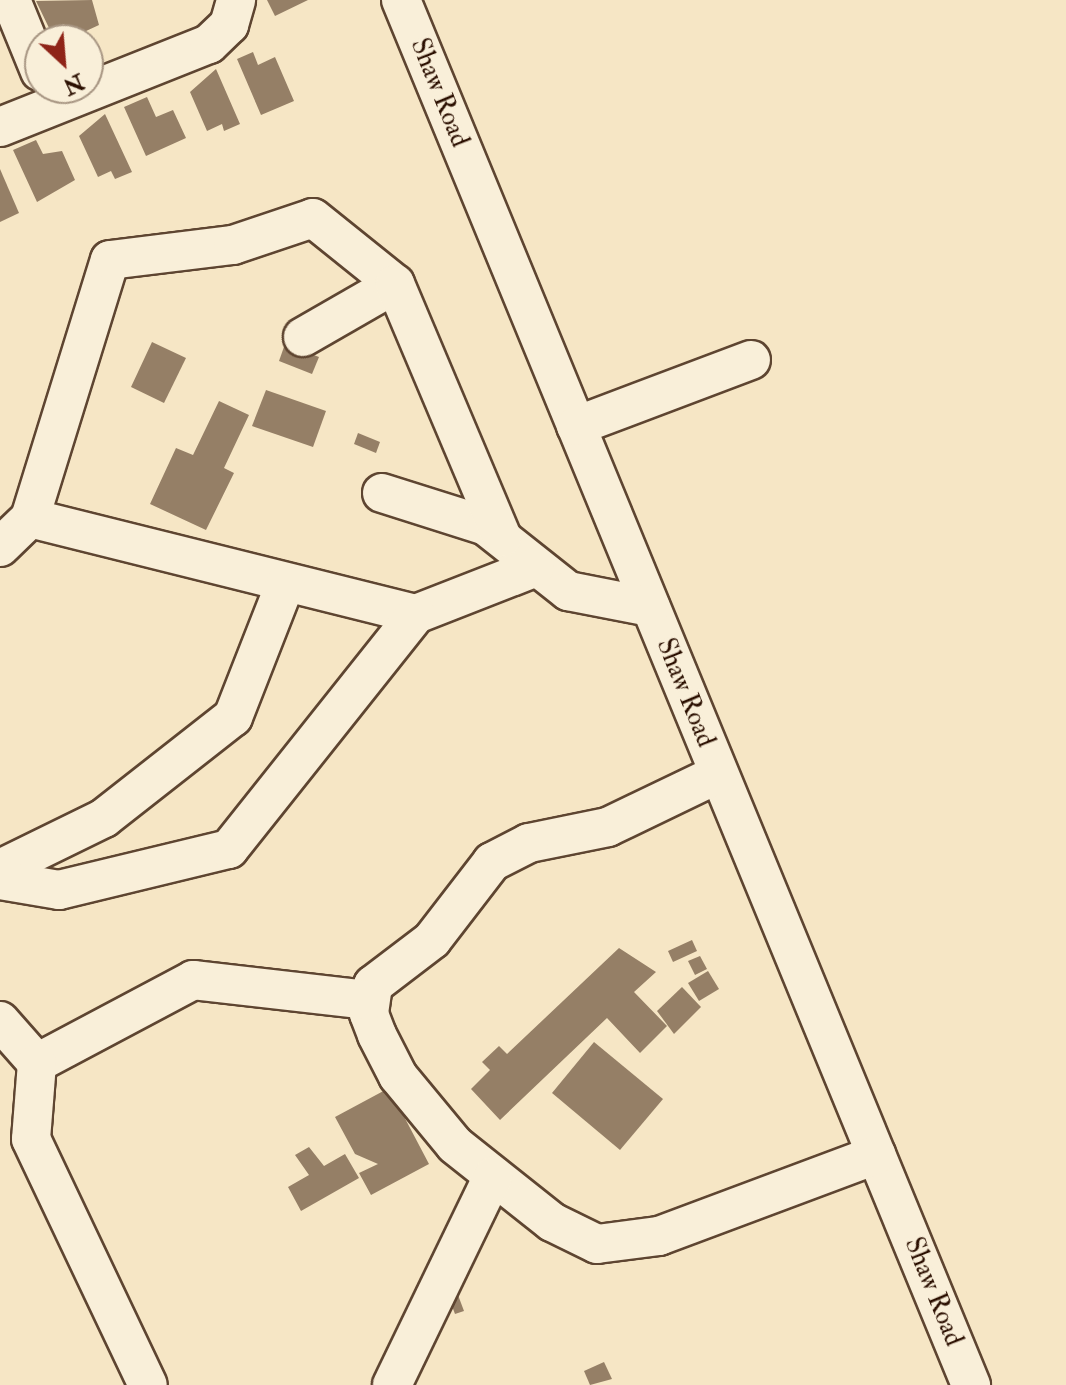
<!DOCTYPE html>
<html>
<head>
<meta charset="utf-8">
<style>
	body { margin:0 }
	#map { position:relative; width:1066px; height:1385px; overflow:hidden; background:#f6e6c5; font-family:"IM FELL Double Pica",serif }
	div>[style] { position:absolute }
	.building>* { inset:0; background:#957f66 }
	.roads { filter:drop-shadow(2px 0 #5e4531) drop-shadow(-2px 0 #5e4531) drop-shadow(0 2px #5e4531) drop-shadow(0 -2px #5e4531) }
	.minor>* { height:38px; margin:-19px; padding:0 19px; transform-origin:19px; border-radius:19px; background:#f9efd9 }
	span { translate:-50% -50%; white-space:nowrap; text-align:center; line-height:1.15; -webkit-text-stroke:6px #f9efd9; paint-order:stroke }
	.street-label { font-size:26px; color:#2b0f00 }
	.north { position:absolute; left:24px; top:24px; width:80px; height:80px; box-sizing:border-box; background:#f9efd9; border:2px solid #a79582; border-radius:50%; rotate:154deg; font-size:22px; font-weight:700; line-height:32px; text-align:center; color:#2b0f00 }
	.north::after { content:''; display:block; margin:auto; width:28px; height:36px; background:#8f2418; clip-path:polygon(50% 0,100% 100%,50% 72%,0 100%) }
</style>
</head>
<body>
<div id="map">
	<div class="building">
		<i style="clip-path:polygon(92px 0,99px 25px,71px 38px,64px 24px,50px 30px,36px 1px)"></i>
		<i style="clip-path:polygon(267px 0,308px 0,275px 16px)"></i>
		<i style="clip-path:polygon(253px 52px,258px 65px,275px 57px,294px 101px,261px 115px,237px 59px)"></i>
		<i style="clip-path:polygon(216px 69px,240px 124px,224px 131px,222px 124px,207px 131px,190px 92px)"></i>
		<i style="clip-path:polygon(147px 97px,156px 117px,173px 110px,186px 138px,146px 156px,124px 107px)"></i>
		<i style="clip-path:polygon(105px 114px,132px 172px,115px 179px,111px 171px,98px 177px,79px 136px)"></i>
		<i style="clip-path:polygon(36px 140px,43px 154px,62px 151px,75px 180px,37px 202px,13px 150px)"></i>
		<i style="clip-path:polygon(0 169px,19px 213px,0 222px)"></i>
		<i style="clip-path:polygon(152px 342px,186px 358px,164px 403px,131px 387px)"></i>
		<i style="clip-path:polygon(285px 344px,319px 357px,312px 374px,279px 361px)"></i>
		<i style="clip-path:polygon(266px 390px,326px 411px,313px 447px,252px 426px)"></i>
		<i style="clip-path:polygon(219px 401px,249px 415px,224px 468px,234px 473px,206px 530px,150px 504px,176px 448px,193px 455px)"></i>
		<i style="clip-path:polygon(358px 433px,380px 442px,376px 453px,354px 444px)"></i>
		<i style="clip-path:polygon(692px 940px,697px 951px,673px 962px,668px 951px)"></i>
		<i style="clip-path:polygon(619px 948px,656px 972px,634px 992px,667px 1026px,640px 1053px,607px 1018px,500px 1120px,471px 1089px,490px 1070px,482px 1062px,499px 1046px,507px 1054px)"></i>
		<i style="clip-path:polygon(700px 956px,707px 969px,695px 975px,688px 961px)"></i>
		<i style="clip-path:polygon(708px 971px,719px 989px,699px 1001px,688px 983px)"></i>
		<i style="clip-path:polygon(682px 987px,701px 1007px,674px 1034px,657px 1011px)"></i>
		<i style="clip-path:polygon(594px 1042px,663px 1099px,620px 1150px,552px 1093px)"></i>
		<i style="clip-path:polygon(389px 1088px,429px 1164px,371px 1195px,359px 1173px,378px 1164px,355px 1154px,335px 1117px)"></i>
		<i style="clip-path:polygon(309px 1147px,324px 1166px,345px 1154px,359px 1178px,301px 1211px,288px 1187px,309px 1175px,295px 1155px)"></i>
		<i style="clip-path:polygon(455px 1287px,464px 1311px,455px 1314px,446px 1290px)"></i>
		<i style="clip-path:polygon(604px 1362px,612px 1379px,590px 1385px,584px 1371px)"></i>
	</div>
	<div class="roads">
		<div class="minor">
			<i style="left:11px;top:0;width:77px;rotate:67.8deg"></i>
			<i style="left:401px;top:0;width:1498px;rotate:67.63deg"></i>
			<i style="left:0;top:127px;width:225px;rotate:-21.7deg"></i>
			<i style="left:209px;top:44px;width:28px;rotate:-44deg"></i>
			<i style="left:229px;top:25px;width:26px;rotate:-74deg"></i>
			<i style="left:303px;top:337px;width:106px;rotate:-29.9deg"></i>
			<i style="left:576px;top:426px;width:187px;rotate:-20.7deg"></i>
			<i style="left:382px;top:493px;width:109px;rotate:17.6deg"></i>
			<i style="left:486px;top:526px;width:105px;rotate:38.4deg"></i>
			<i style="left:568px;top:591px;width:84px;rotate:11deg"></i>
			<i style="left:30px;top:518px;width:270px;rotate:-72.8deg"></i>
			<i style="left:110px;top:260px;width:124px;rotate:-7deg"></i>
			<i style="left:233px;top:245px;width:84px;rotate:-18.6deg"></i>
			<i style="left:313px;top:218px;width:105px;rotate:38.8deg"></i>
			<i style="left:395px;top:284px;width:275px;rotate:67.1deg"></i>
			<i style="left:0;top:547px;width:42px;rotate:-44deg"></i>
			<i style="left:30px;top:518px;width:398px;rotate:14deg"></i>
			<i style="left:416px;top:614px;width:127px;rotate:-21.3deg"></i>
			<i style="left:718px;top:774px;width:122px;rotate:154.3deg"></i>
			<i style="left:608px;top:827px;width:81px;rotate:168.6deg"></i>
			<i style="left:529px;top:843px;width:42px;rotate:152.8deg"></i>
			<i style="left:492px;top:862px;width:98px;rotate:127.6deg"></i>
			<i style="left:432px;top:940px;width:74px;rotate:142.7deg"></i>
			<i style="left:373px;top:985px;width:29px;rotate:98deg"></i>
			<i style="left:369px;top:1014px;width:22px;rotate:69deg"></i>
			<i style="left:377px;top:1035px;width:46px;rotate:62.9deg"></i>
			<i style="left:398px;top:1076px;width:89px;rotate:50.4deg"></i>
			<i style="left:455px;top:1145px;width:124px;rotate:38.4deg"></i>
			<i style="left:552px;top:1222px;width:50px;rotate:26.1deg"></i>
			<i style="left:597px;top:1244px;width:63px;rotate:-7.4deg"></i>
			<i style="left:659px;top:1236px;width:232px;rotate:-20.5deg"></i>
			<i style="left:0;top:869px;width:116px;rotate:-26.1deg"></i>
			<i style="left:104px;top:818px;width:164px;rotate:-38.1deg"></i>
			<i style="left:233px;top:717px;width:143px;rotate:-68.6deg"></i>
			<i style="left:0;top:880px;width:60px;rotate:9.6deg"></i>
			<i style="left:59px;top:890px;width:175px;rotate:-13.6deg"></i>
			<i style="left:229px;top:849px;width:300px;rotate:-51.5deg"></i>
			<i style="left:0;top:1021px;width:56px;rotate:48.6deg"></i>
			<i style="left:37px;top:1063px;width:177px;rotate:-28deg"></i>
			<i style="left:193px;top:980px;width:177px;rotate:6.5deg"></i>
			<i style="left:37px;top:1063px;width:76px;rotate:94.5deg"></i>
			<i style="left:31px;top:1139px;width:272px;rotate:64.6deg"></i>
			<i style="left:392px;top:1385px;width:232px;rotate:-64.2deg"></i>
		</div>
	</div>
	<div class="street-label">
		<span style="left:439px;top:93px;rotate:68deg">Shaw Road</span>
		<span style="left:685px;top:693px;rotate:68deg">Shaw Road</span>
		<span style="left:933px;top:1292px;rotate:68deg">Shaw Road</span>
	</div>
	<div class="north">N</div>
</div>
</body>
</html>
